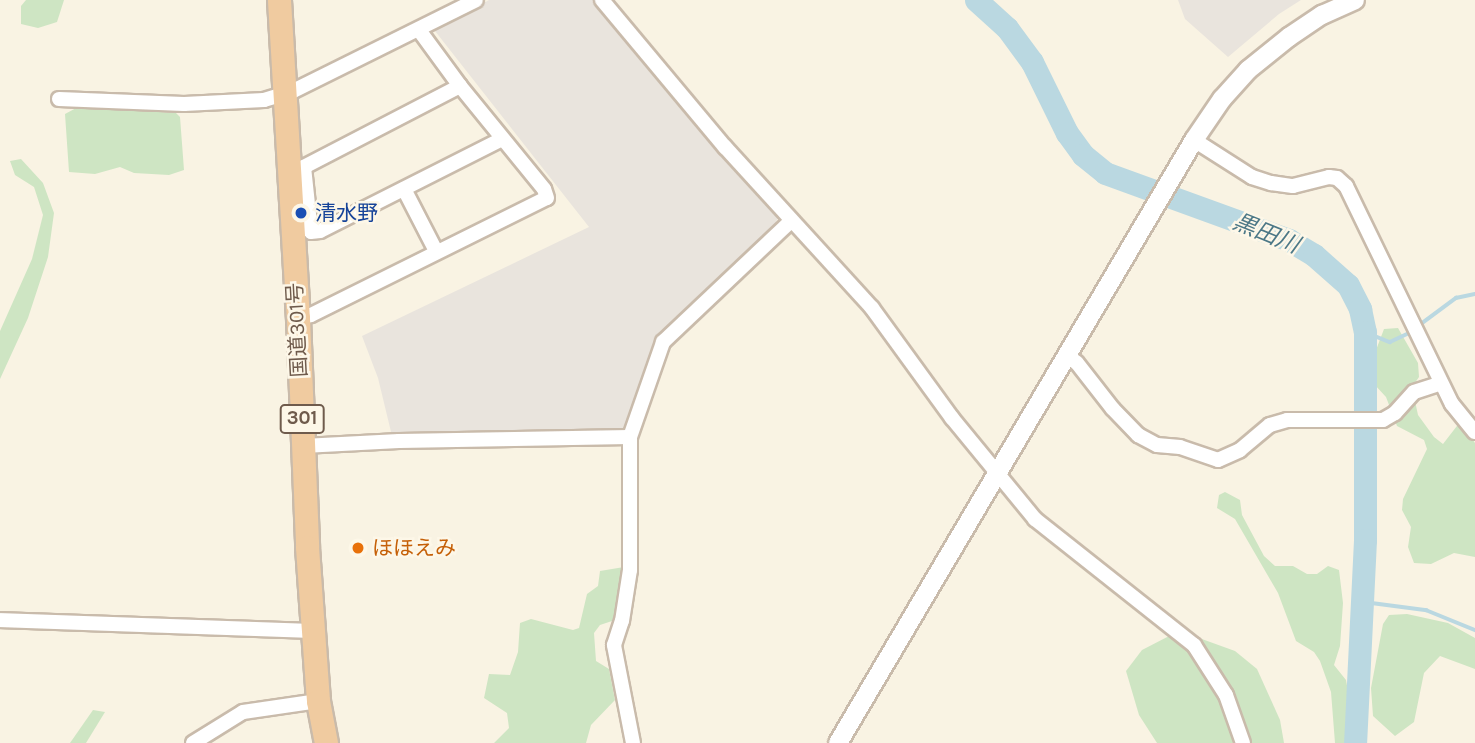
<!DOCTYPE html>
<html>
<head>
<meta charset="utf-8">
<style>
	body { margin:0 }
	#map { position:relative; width:1475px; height:743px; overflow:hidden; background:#f9f3e3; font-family:Karla,"Noto Sans JP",sans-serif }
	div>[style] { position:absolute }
	.industrial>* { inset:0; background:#e9e4dd }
	.green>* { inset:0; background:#cee5c3 }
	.stream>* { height:3.5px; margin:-1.75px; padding:0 1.75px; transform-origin:1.75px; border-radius:1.75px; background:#bad8e1 }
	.river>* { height:23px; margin:-11.5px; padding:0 11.5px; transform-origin:11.5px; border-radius:11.5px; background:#bad8e1 }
	.roads { filter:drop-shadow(2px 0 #c9bbab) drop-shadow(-2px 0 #c9bbab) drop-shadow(0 2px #c9bbab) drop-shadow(0 -2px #c9bbab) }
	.minor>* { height:14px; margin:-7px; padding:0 7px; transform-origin:7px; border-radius:7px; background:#fff }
	.tertiary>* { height:18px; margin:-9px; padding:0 9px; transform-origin:9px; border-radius:9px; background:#fff }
	.trunk>* { height:23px; margin:-11.5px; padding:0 11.5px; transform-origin:11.5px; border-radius:11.5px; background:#f0cba0 }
	.dots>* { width:19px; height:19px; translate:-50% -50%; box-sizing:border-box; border:4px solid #fdf7e8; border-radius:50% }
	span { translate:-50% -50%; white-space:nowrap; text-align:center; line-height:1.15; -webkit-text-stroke:5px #fdf7e8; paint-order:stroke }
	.shield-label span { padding:2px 5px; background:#fdf7e8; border:2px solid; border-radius:5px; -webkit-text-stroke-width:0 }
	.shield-label { font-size:19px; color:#6f5b4c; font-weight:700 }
	.transit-label { font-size:21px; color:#164399 }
	.left { translate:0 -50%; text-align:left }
	.street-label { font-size:21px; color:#6f5b4c }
	.food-label { font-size:21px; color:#c56008 }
	.water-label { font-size:23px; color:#4c7887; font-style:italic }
</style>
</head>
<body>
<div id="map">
	<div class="industrial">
		<i style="clip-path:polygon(489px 0,597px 0,778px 217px,775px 225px,655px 337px,627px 427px,620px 431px,392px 436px,378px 378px,362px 336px,589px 227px,435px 31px)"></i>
		<i style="clip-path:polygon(1178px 0,1301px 0,1279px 14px,1228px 57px,1185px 19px)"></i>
	</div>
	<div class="green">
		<i style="clip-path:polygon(26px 0,64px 0,57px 22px,38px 28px,21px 24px,21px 6px)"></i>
		<i style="clip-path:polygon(78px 107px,176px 113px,180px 117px,184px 170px,169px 175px,134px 173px,120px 167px,95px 174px,69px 172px,65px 114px)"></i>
		<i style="clip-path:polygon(21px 159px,43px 183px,54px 213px,48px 257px,28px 318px,0 379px,0 331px,32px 259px,43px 215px,34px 187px,15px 175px,10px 161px)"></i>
		<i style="clip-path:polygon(1398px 328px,1418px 363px,1419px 377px,1412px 387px,1418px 415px,1434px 437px,1443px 444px,1460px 422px,1475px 443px,1475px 557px,1454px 553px,1431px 564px,1414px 563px,1408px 547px,1411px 527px,1402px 510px,1403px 499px,1427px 449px,1424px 440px,1397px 426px,1386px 397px,1374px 384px,1373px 358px,1384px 329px)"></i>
		<i style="clip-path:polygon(1225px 492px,1240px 500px,1242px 515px,1264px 556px,1275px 566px,1293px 566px,1307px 574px,1317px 574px,1328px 566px,1339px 570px,1343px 603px,1340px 646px,1334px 665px,1346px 680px,1349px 697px,1345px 743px,1335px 743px,1331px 692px,1320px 661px,1314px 652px,1296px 641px,1278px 593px,1235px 519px,1217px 508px,1219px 495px)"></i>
		<i style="clip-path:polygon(624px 567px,621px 596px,612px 621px,600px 625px,594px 633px,596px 661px,609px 669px,615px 700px,591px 725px,586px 743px,494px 743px,509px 728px,507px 713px,484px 698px,489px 674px,510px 675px,518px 652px,520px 623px,531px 619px,573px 630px,579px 628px,587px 594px,598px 586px,600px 571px)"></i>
		<i style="clip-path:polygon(1407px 614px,1448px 623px,1475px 638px,1475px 669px,1440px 656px,1424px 673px,1414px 722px,1395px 736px,1373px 716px,1371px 688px,1383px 624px,1389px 615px)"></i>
		<i style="clip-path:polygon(1173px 634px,1199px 638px,1235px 651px,1257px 669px,1280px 720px,1284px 743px,1157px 743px,1139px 715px,1126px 671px,1142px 650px)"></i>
		<i style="clip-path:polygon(93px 710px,105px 712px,86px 743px,70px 743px)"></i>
	</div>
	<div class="stream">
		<i style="left:1417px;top:327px;width:49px;rotate:-36.6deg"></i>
		<i style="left:1456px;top:298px;width:19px;rotate:-12deg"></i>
		<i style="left:1365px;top:332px;width:27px;rotate:22deg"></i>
		<i style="left:1390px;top:342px;width:23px;rotate:-25deg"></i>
		<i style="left:1364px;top:602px;width:63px;rotate:7.4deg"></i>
		<i style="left:1426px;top:610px;width:53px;rotate:22.2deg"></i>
	</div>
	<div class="river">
		<i style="left:976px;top:0;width:42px;rotate:42.1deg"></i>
		<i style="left:1007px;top:28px;width:42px;rotate:53.7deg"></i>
		<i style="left:1032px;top:62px;width:79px;rotate:63.8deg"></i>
		<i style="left:1067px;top:133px;width:27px;rotate:54deg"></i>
		<i style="left:1083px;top:155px;width:28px;rotate:39deg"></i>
		<i style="left:1105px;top:173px;width:196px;rotate:20deg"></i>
		<i style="left:1289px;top:240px;width:29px;rotate:31deg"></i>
		<i style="left:1314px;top:255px;width:45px;rotate:41.4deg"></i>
		<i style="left:1348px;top:285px;width:27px;rotate:63deg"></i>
		<i style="left:1360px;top:309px;width:24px;rotate:78deg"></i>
		<i style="left:1365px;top:332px;width:208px;rotate:90deg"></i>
		<i style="left:1365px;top:540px;width:203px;rotate:92.8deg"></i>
	</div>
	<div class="roads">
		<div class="minor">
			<i style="left:602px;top:0;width:192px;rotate:50.1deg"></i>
			<i style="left:725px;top:147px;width:218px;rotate:47.6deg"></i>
			<i style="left:872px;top:308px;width:136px;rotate:54deg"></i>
			<i style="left:952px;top:418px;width:131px;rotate:50.6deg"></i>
			<i style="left:1035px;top:519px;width:203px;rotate:38.4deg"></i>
			<i style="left:1194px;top:645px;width:59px;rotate:57.4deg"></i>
			<i style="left:1226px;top:695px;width:51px;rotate:70.5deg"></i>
			<i style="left:460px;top:86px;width:176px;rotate:152.6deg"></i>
			<i style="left:304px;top:167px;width:65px;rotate:83.9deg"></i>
			<i style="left:311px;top:232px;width:9px;rotate:-6deg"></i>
			<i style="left:320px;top:231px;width:204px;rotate:-26.8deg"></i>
			<i style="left:59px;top:99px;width:125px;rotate:2.3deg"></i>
			<i style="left:184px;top:104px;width:80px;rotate:-2.9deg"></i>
			<i style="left:264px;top:100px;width:30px;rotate:-17deg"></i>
			<i style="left:293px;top:91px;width:204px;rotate:-26.4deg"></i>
			<i style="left:1194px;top:140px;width:69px;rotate:32.5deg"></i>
			<i style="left:1252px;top:177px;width:20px;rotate:18deg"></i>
			<i style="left:1271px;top:183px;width:22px;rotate:8deg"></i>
			<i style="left:1293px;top:186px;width:37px;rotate:-14deg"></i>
			<i style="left:1329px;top:177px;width:8px;rotate:7deg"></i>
			<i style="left:1337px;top:178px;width:12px;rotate:42deg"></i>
			<i style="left:1346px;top:186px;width:242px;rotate:64.1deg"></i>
			<i style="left:1452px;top:404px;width:36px;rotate:51deg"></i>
			<i style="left:404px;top:189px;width:70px;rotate:62.7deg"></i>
			<i style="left:298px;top:318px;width:13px;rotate:-13deg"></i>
			<i style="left:311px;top:315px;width:263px;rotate:-26.4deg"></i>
			<i style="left:547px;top:198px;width:9px;rotate:-108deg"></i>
			<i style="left:544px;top:189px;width:133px;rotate:-129.2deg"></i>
			<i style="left:460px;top:86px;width:69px;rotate:-126.2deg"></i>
			<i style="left:1068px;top:356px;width:11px;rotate:38deg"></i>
			<i style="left:1077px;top:363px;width:58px;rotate:52deg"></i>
			<i style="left:1113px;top:409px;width:36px;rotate:46deg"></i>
			<i style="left:1138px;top:435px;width:21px;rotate:28deg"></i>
			<i style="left:1157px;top:445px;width:23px;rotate:5deg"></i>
			<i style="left:1180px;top:447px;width:40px;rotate:18.9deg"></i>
			<i style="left:1218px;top:460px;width:24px;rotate:-24deg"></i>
			<i style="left:1240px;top:450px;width:39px;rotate:-40deg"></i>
			<i style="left:1270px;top:425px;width:18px;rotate:-16deg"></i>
			<i style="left:1287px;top:420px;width:96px"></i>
			<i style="left:1383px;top:420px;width:14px;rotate:-30deg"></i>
			<i style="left:1395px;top:413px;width:28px;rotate:-48deg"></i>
			<i style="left:1414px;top:392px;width:28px;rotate:-18deg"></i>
			<i style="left:303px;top:446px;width:96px;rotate:-3deg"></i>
			<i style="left:399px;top:441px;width:231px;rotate:-1deg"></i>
			<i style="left:0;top:620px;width:313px;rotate:2deg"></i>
			<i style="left:193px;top:743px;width:59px;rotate:-31.8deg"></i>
			<i style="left:243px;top:712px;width:76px;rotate:-8.3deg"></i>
			<i style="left:633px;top:743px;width:100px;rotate:-101deg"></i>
			<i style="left:614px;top:645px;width:25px;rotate:-72deg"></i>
			<i style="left:622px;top:621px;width:52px;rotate:-81.1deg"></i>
			<i style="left:630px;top:570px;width:133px;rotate:-90deg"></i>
			<i style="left:630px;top:437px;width:101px;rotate:-70.8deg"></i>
			<i style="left:663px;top:342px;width:176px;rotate:-43.4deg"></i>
		</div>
		<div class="tertiary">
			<i style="left:838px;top:743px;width:700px;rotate:-59.44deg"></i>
			<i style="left:1194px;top:140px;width:50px;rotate:-55.7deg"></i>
			<i style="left:1222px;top:99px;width:39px;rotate:-48deg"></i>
			<i style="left:1248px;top:70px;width:53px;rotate:-38.8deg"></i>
			<i style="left:1289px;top:37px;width:40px;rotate:-34deg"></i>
			<i style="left:1322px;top:15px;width:36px;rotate:-24deg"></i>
		</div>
		<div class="trunk">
			<i style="left:279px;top:0;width:319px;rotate:86.6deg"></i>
			<i style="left:298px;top:318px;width:229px;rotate:87.7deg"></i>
			<i style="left:307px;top:547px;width:154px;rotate:85.9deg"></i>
			<i style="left:318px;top:701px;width:43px;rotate:79.2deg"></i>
		</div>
	</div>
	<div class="dots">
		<i style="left:301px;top:213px;background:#1a4fb4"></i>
		<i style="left:358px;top:548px;background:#e8710a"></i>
	</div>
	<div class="shield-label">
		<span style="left:302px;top:419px">301</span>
	</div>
	<div class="transit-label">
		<span class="left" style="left:315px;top:213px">清水野</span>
	</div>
	<div class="street-label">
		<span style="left:297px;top:330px;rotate:-93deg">国道301号</span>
	</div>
	<div class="food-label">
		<span class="left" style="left:372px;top:548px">ほほえみ</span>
	</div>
	<div class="water-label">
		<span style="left:1266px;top:234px;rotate:22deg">黒田川</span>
	</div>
</div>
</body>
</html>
